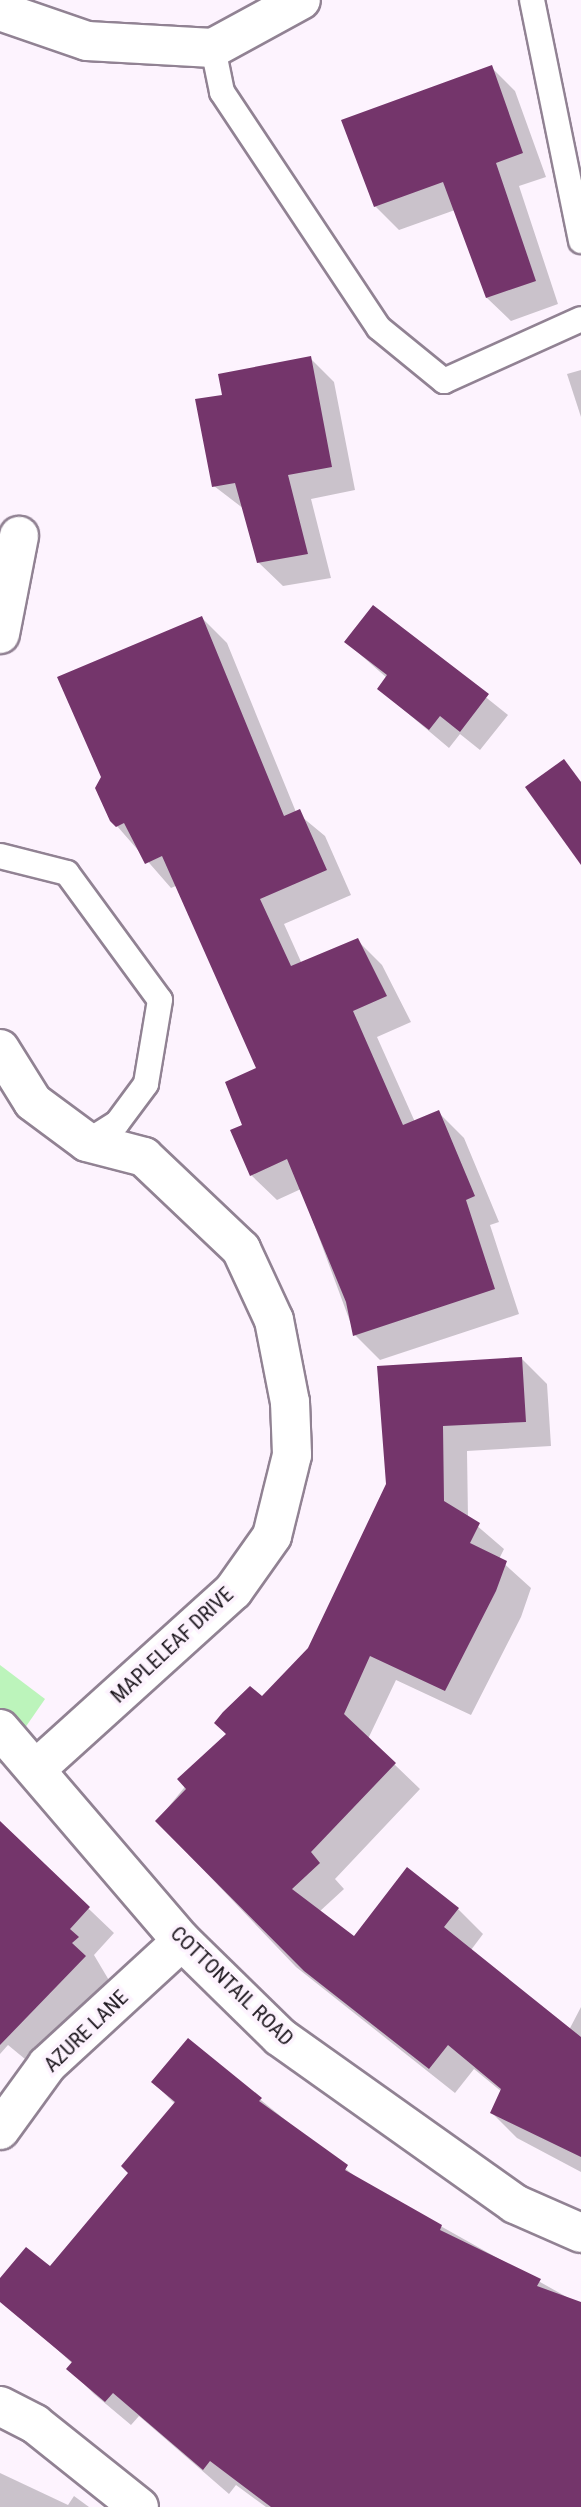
<!DOCTYPE html>
<html>
<head>
<meta charset="utf-8">
<style>
	body { margin:0 }
	#map { position:relative; width:581px; height:2507px; overflow:hidden; background:#fdf3fe; font-family:"Roboto Condensed",sans-serif }
	div>[style] { position:absolute }
	.green>* { inset:0; background:#bcf4bb }
	.shadow>* { inset:0; background:#0003 }
	.building>* { inset:0; background:#74356b }
	.roads { filter:drop-shadow(2px 0 #918293) drop-shadow(-2px 0 #918293) drop-shadow(0 2px #918293) drop-shadow(0 -2px #918293) }
	.lane>* { height:24px; margin:-12px; padding:0 12px; transform-origin:12px; border-radius:12px; background:#fff }
	.street>* { height:38px; margin:-19px; padding:0 19px; transform-origin:19px; border-radius:19px; background:#fff }
	span { translate:-50% -50%; white-space:nowrap; text-align:center; line-height:1.15; -webkit-text-stroke:7px #fdf3fe; paint-order:stroke }
	.street-label { font-size:21px; color:#1b151c }
</style>
</head>
<body>
<div id="map">
	<div class="green">
		<i style="clip-path:polygon(0 1665px,45px 1699px,0 1764px)"></i>
	</div>
	<div class="shadow">
		<i style="clip-path:polygon(491px 67px,515px 91px,546px 177px,519px 186px,558px 304px,511px 321px,487px 298px,455px 210px,399px 230px,375px 206px)"></i>
		<i style="clip-path:polygon(310px 358px,334px 382px,355px 490px,311px 499px,331px 578px,283px 586px,258px 562px,244px 509px,214px 486px,224px 396px)"></i>
		<i style="clip-path:polygon(581px 370px,581px 417px,567px 374px)"></i>
		<i style="clip-path:polygon(373px 607px,508px 715px,480px 750px,460px 734px,449px 748px,379px 689px,387px 678px,346px 642px)"></i>
		<i style="clip-path:polygon(202px 618px,227px 643px,296px 812px,325px 836px,351px 895px,284px 924px,302px 964px,357px 940px,382px 965px,411px 1022px,377px 1037px,415px 1122px,438px 1112px,464px 1138px,499px 1222px,490px 1225px,519px 1314px,380px 1360px,355px 1335px,301px 1189px,277px 1200px,251px 1175px,244px 1126px,259px 1069px,178px 885px,171px 888px,117px 826px)"></i>
		<i style="clip-path:polygon(522px 1359px,547px 1384px,551px 1446px,467px 1451px,468px 1518px,504px 1549px,499px 1559px,531px 1588px,521px 1617px,471px 1715px,396px 1680px,368px 1739px,420px 1789px,335px 1879px,344px 1889px,319px 1912px,355px 1938px,458px 1909px,483px 1934px,471px 1950px,569px 2030px,581px 2007px,581px 2172px,517px 2138px,492px 2113px,502px 2092px,474px 2069px,455px 2093px,296px 1967px,157px 1821px,228px 1734px,310px 1649px,388px 1484px,379px 1367px)"></i>
		<i style="clip-path:polygon(1px 1825px,114px 1933px,94px 1955px,110px 1982px,31px 2064px,8px 2045px,0 2054px)"></i>
		<i style="clip-path:polygon(188px 2041px,362px 2182px,581px 2305px,581px 2507px,266px 2507px,236px 2485px,229px 2494px,139px 2416px,131px 2425px,94px 2394px,69px 2369px,73px 2364px,0 2297px,0 2281px,50px 2269px,130px 2173px,175px 2104px,153px 2082px)"></i>
		<i style="clip-path:polygon(0 2473px,68px 2505px,74px 2496px,89px 2507px,0 2507px)"></i>
	</div>
	<div class="building">
		<i style="clip-path:polygon(492px 65px,523px 153px,496px 163px,536px 281px,486px 298px,443px 182px,374px 207px,341px 120px)"></i>
		<i style="clip-path:polygon(311px 356px,332px 467px,288px 475px,308px 554px,257px 563px,235px 483px,212px 487px,195px 399px,222px 395px,218px 374px)"></i>
		<i style="clip-path:polygon(373px 605px,489px 694px,460px 732px,440px 716px,429px 730px,377px 689px,387px 675px,344px 642px)"></i>
		<i style="clip-path:polygon(202px 616px,284px 816px,300px 809px,327px 870px,260px 899px,291px 966px,358px 938px,387px 996px,353px 1011px,403px 1125px,439px 1110px,475px 1196px,466px 1200px,495px 1289px,353px 1336px,346px 1302px,287px 1159px,250px 1176px,230px 1130px,242px 1125px,225px 1082px,256px 1068px,162px 856px,145px 864px,124px 823px,116px 827px,110px 821px,95px 788px,101px 777px,57px 677px)"></i>
		<i style="clip-path:polygon(564px 759px,581px 782px,581px 865px,525px 787px)"></i>
		<i style="clip-path:polygon(522px 1357px,526px 1422px,443px 1426px,444px 1501px,480px 1523px,470px 1543px,507px 1561px,496px 1591px,445px 1691px,370px 1656px,344px 1714px,396px 1763px,311px 1852px,320px 1863px,292px 1889px,354px 1936px,407px 1867px,459px 1908px,444px 1927px,581px 2037px,581px 2157px,490px 2113px,501px 2089px,448px 2045px,429px 2069px,304px 1971px,155px 1821px,186px 1789px,177px 1779px,226px 1734px,214px 1723px,223px 1712px,250px 1686px,262px 1696px,308px 1648px,386px 1484px,377px 1366px)"></i>
		<i style="clip-path:polygon(0 1821px,90px 1907px,70px 1929px,79px 1937px,72px 1943px,86px 1956px,0 2045px)"></i>
		<i style="clip-path:polygon(188px 2038px,262px 2098px,259px 2101px,348px 2165px,345px 2170px,442px 2225px,440px 2230px,541px 2279px,537px 2286px,581px 2302px,581px 2507px,271px 2507px,210px 2461px,203px 2470px,113px 2393px,105px 2402px,66px 2369px,72px 2362px,0 2302px,0 2278px,26px 2247px,50px 2266px,128px 2173px,121px 2166px,175px 2102px,151px 2082px)"></i>
	</div>
	<div class="roads">
		<div class="lane">
			<i style="left:532px;top:0;width:246px;rotate:78.5deg"></i>
			<i style="left:213px;top:48px;width:45px;rotate:78.4deg"></i>
			<i style="left:222px;top:92px;width:283px;rotate:56.4deg"></i>
			<i style="left:379px;top:328px;width:84px;rotate:39.2deg"></i>
			<i style="left:444px;top:381px;width:150px;rotate:-24.3deg"></i>
			<i style="left:0;top:856px;width:69px;rotate:14.2deg"></i>
			<i style="left:67px;top:873px;width:157px;rotate:53.8deg"></i>
			<i style="left:160px;top:1000px;width:85px;rotate:99.5deg"></i>
			<i style="left:146px;top:1084px;width:49px;rotate:126.6deg"></i>
			<i style="left:117px;top:1123px;width:36px;rotate:148deg"></i>
		</div>
		<div class="street">
			<i style="left:0;top:11px;width:92px;rotate:19deg"></i>
			<i style="left:87px;top:41px;width:126px;rotate:3.2deg"></i>
			<i style="left:213px;top:48px;width:100px;rotate:-28.6deg"></i>
			<i style="left:0;top:634px;width:100px;rotate:-79deg"></i>
			<i style="left:0;top:1049px;width:62px;rotate:58.1deg"></i>
			<i style="left:33px;top:1102px;width:67px;rotate:36.5deg"></i>
			<i style="left:87px;top:1142px;width:59px;rotate:14.7deg"></i>
			<i style="left:144px;top:1157px;width:134px;rotate:43.5deg"></i>
			<i style="left:241px;top:1249px;width:78px;rotate:65.1deg"></i>
			<i style="left:274px;top:1320px;width:84px;rotate:79deg"></i>
			<i style="left:290px;top:1402px;width:53px;rotate:87.8deg"></i>
			<i style="left:292px;top:1455px;width:83px;rotate:103.9deg"></i>
			<i style="left:272px;top:1536px;width:67px;rotate:125.3deg"></i>
			<i style="left:233px;top:1591px;width:263px;rotate:137.9deg"></i>
			<i style="left:0;top:1729px;width:279px;rotate:49.4deg"></i>
			<i style="left:182px;top:1941px;width:137px;rotate:44.4deg"></i>
			<i style="left:280px;top:2037px;width:288px;rotate:35.4deg"></i>
			<i style="left:515px;top:2204px;width:72px;rotate:23.7deg"></i>
			<i style="left:0;top:2130px;width:80px;rotate:-54.1deg"></i>
			<i style="left:47px;top:2065px;width:183px;rotate:-42.6deg"></i>
			<i style="left:0;top:2406px;width:39px;rotate:27deg"></i>
			<i style="left:35px;top:2424px;width:133px;rotate:38.6deg"></i>
		</div>
	</div>
	<div class="street-label">
		<span style="left:172px;top:1645px;rotate:-43deg">MAPLELEAF DRIVE</span>
		<span style="left:232px;top:1986px;rotate:44deg">COTTONTAIL ROAD</span>
		<span style="left:86px;top:2031px;rotate:-44deg">AZURE LANE</span>
	</div>
</div>
</body>
</html>
